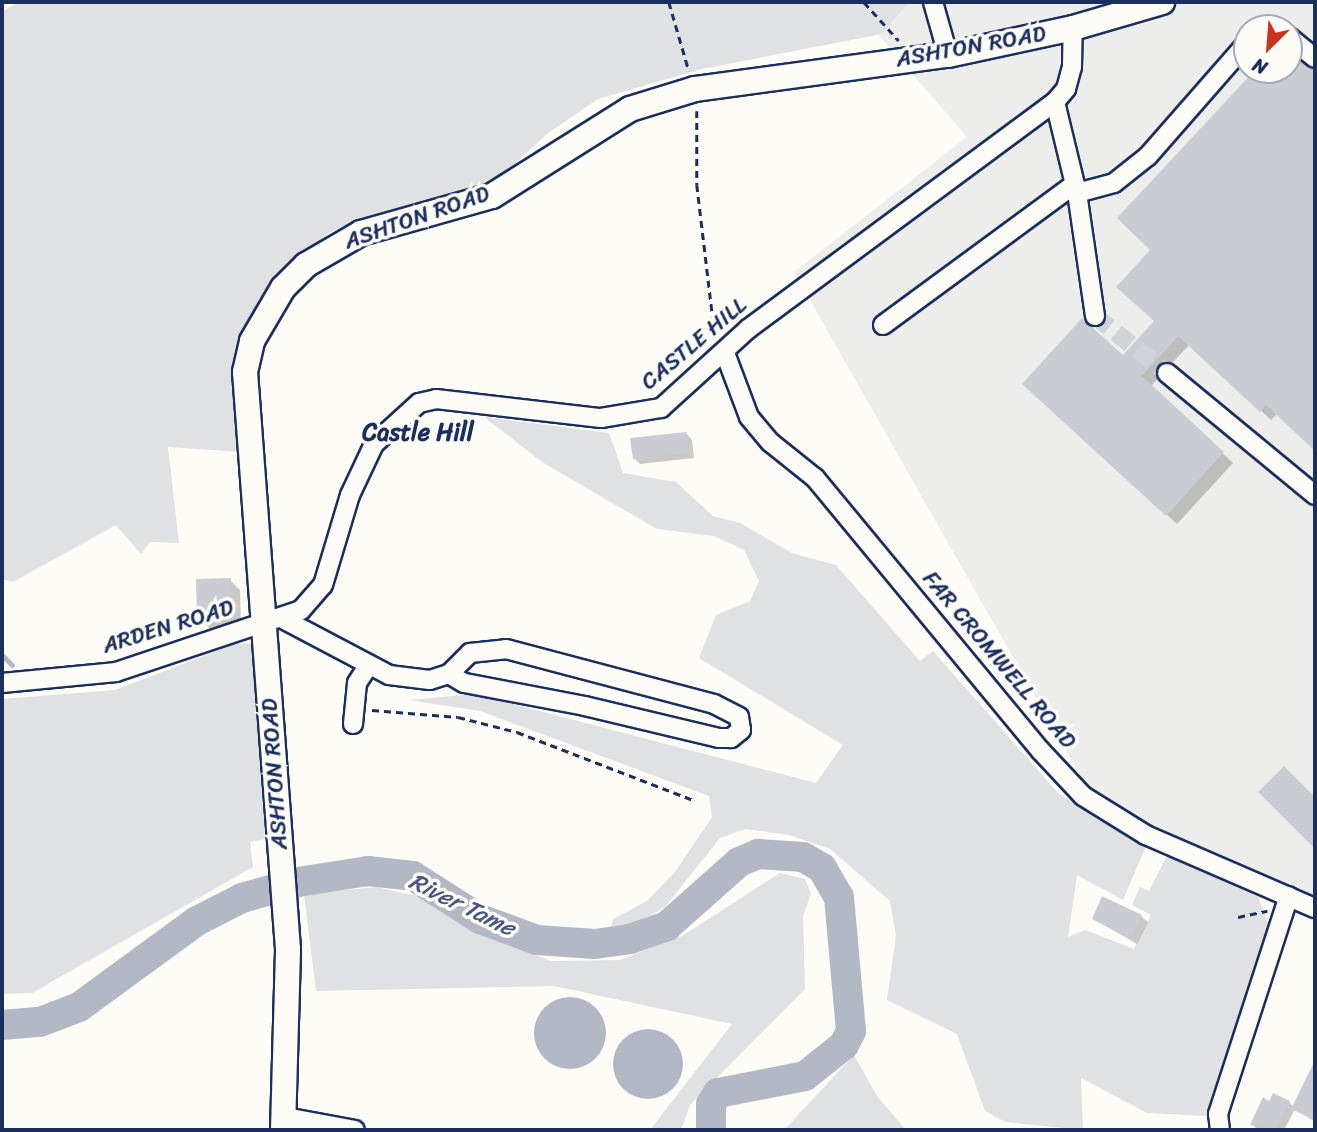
<!DOCTYPE html>
<html>
<head>
<meta charset="utf-8">
<style>
	body { margin:0 }
	#map { position:relative; width:1317px; height:1132px; overflow:hidden; background:#fdfcf7; font-family:Sriracha,sans-serif }
	div>[style] { position:absolute }
	.built>* { inset:0; background:#edeeec }
	.green>* { inset:0; background:#e0e1e3 }
	.water>* { inset:0; background:#b3b8c5 }
	.round { border-radius:50% }
	.shadow>* { inset:0; background:#0003 }
	.stream>* { height:5px; margin:-2.5px; padding:0 2.5px; transform-origin:2.5px; border-radius:2.5px; background:#b3b8c5 }
	.river>* { height:30px; margin:-15px; padding:0 15px; transform-origin:15px; border-radius:15px; background:#b3b8c5 }
	.building>* { inset:0; background:#c9ccd3 }
	.minor-tunnel>* { height:18px; margin-top:-9px; transform-origin:0; background:repeating-linear-gradient(90deg,#d0d3d8 0 18px,transparent 0 27px) }
	.path>* { height:2.5px; margin-top:-1.25px; transform-origin:0; background:repeating-linear-gradient(90deg,#1b2f5e 0 7px,transparent 0 12px) }
	.roads { filter:drop-shadow(2px 0 #1b2f5e) drop-shadow(-2px 0 #1b2f5e) drop-shadow(0 2px #1b2f5e) drop-shadow(0 -2px #1b2f5e) }
	.minor>* { height:18px; margin:-9px; padding:0 9px; transform-origin:9px; border-radius:9px; background:#fdfcf7 }
	.highway>* { height:24px; margin:-12px; padding:0 12px; transform-origin:12px; border-radius:12px; background:#fdfcf7 }
	span { translate:-50% -50%; white-space:nowrap; text-align:center; line-height:1.15; -webkit-text-stroke:7px #fdfcf7; paint-order:stroke }
	.street-label { font-size:23px; color:#1b2f5e }
	.neighbourhood-label { font-size:24px; color:#1b2f5e; font-weight:700 }
	.water-label { font-size:24px; color:#49587d; font-style:italic }
	.frame { position:absolute; inset:0; border:4px solid #1b2f5e; pointer-events:none }
	.north { position:absolute; left:1233px; top:14px; width:70px; height:70px; box-sizing:border-box; background:#fdfcf7; border:2px solid #a3aaba; border-radius:50%; rotate:205deg; font-size:19px; font-weight:700; line-height:28px; text-align:center; color:#1b2f5e }
	.north::after { content:''; display:block; margin:auto; width:24px; height:32px; background:#c8321e; clip-path:polygon(50% 0,100% 100%,50% 72%,0 100%) }
</style>
</head>
<body>
<div id="map">
	<div class="built">
		<i style="clip-path:polygon(evenodd,891px 2px,1315px 2px,1315px 903px,1172px 840px,1085px 784px,794px 272px,967px 137px,876px 32px,891px 2px,1247px 28px,1289px 28px,1289px 70px,1247px 70px,1247px 28px)"></i>
	</div>
	<div class="green">
		<i style="clip-path:polygon(18px 2px,909px 2px,882px 34px,702px 69px,598px 99px,548px 133px,500px 178px,473px 192px,354px 221px,329px 233px,273px 284px,242px 452px,168px 447px,179px 543px,150px 542px,141px 554px,116px 525px,13px 582px,2px 579px,2px 12px)"></i>
		<i style="clip-path:polygon(484px 417px,609px 433px,623px 473px,676px 482px,713px 516px,740px 523px,792px 553px,836px 565px,920px 661px,933px 651px,1059px 794px,1147px 844px,1123px 900px,1077px 875px,1068px 937px,1085px 930px,1134px 949px,1151px 915px,1132px 905px,1140px 887px,1149px 891px,1167px 856px,1258px 897px,1269px 925px,1207px 1116px,1147px 1113px,1081px 1078px,1083px 1130px,1005px 1122px,985px 1111px,957px 1034px,887px 1000px,896px 936px,890px 901px,830px 849px,789px 835px,746px 829px,720px 838px,665px 907px,630px 927px,610px 931px,613px 919px,647px 901px,675px 872px,712px 817px,709px 796px,480px 711px,409px 700px,474px 694px,816px 783px,843px 745px,699px 658px,716px 615px,750px 601px,759px 581px,744px 550px,714px 536px,657px 529px,542px 462px)"></i>
		<i style="clip-path:polygon(255px 643px,265px 839px,250px 842px,253px 867px,32px 993px,2px 994px,2px 699px,115px 690px,235px 644px)"></i>
		<i style="clip-path:polygon(780px 873px,805px 879px,811px 894px,803px 916px,805px 989px,690px 1105px,681px 1130px,650px 1130px,732px 1024px,554px 986px,316px 991px,304px 894px,376px 887px,422px 897px,482px 934px,551px 961px,620px 960px,682px 936px)"></i>
		<i style="clip-path:polygon(854px 1055px,877px 1096px,906px 1130px,784px 1130px)"></i>
	</div>
	<div class="water">
		<i class="round" style="left:534px;top:997px;width:72px;height:72px"></i>
		<i class="round" style="left:613px;top:1029px;width:70px;height:70px"></i>
	</div>
	<div class="shadow">
		<i style="clip-path:polygon(1289px 52px,1315px 72px,1315px 449px,1277px 414px,1271px 420px,1189px 345px,1150px 387px,1233px 463px,1177px 524px,1034px 393px,1123px 357px,1156px 321px,1152px 250px,1258px 70px,1289px 70px)"></i>
		<i style="clip-path:polygon(686px 433px,692px 440px,694px 458px,640px 464px,634px 458px)"></i>
		<i style="clip-path:polygon(230px 580px,240px 590px,241px 627px,209px 628px,199px 618px)"></i>
		<i style="clip-path:polygon(1141px 916px,1148px 922px,1137px 944px,1094px 919px)"></i>
		<i style="clip-path:polygon(1312px 1071px,1315px 1073px,1315px 1122px,1295px 1109px,1284px 1130px,1258px 1130px,1252px 1124px,1270px 1103px,1289px 1102px,1294px 1107px)"></i>
	</div>
	<div class="stream">
		<i style="left:2px;top:655px;width:14px;rotate:45deg"></i>
	</div>
	<div class="river">
		<i style="left:2px;top:1025px;width:38px;rotate:-5deg"></i>
		<i style="left:40px;top:1022px;width:42px;rotate:-21deg"></i>
		<i style="left:79px;top:1007px;width:146px;rotate:-36.1deg"></i>
		<i style="left:197px;top:921px;width:51px;rotate:-27.1deg"></i>
		<i style="left:242px;top:898px;width:58px;rotate:-15.9deg"></i>
		<i style="left:298px;top:882px;width:71px;rotate:-8.9deg"></i>
		<i style="left:368px;top:871px;width:45px;rotate:6.3deg"></i>
		<i style="left:413px;top:876px;width:80px;rotate:32.7deg"></i>
		<i style="left:480px;top:919px;width:61px;rotate:20.2deg"></i>
		<i style="left:537px;top:940px;width:58px;rotate:3.9deg"></i>
		<i style="left:595px;top:944px;width:35px;rotate:-8deg"></i>
		<i style="left:630px;top:939px;width:39px;rotate:-19deg"></i>
		<i style="left:667px;top:926px;width:96px;rotate:-41.6deg"></i>
		<i style="left:739px;top:862px;width:21px;rotate:-23deg"></i>
		<i style="left:758px;top:854px;width:45px;rotate:3.8deg"></i>
		<i style="left:803px;top:857px;width:22px;rotate:30deg"></i>
		<i style="left:822px;top:868px;width:34px;rotate:60deg"></i>
		<i style="left:839px;top:897px;width:135px;rotate:84.9deg"></i>
		<i style="left:851px;top:1031px;width:16px;rotate:117deg"></i>
		<i style="left:844px;top:1045px;width:50px;rotate:141.5deg"></i>
		<i style="left:805px;top:1076px;width:89px;rotate:168.9deg"></i>
		<i style="left:718px;top:1093px;width:13px;rotate:122deg"></i>
		<i style="left:711px;top:1104px;width:26px;rotate:90deg"></i>
	</div>
	<div class="building">
		<i style="clip-path:polygon(1289px 52px,1315px 69px,1315px 451px,1266px 405px,1260px 412px,1178px 336px,1142px 376px,1224px 452px,1166px 516px,1022px 384px,1082px 318px,1123px 355px,1154px 321px,1116px 287px,1150px 250px,1117px 218px,1255px 70px,1289px 70px)"></i>
		<i style="clip-path:polygon(686px 432px,689px 453px,633px 459px,630px 438px)"></i>
		<i style="clip-path:polygon(231px 578px,232px 618px,197px 619px,196px 579px)"></i>
		<i style="clip-path:polygon(1284px 766px,1315px 797px,1315px 849px,1258px 792px)"></i>
		<i style="clip-path:polygon(1102px 896px,1142px 915px,1130px 939px,1092px 919px)"></i>
		<i style="clip-path:polygon(1315px 1060px,1315px 1120px,1291px 1109px)"></i>
		<i style="clip-path:polygon(1273px 1093px,1290px 1101px,1275px 1130px,1250px 1125px,1263px 1097px,1269px 1101px)"></i>
	</div>
	<div class="minor-tunnel">
		<i style="left:1095px;top:316px;width:92px;rotate:38.4deg"></i>
	</div>
	<div class="path">
		<i style="left:669px;top:2px;width:72px;rotate:73.8deg"></i>
		<i style="left:864px;top:2px;width:52px;rotate:48.1deg"></i>
		<i style="left:697px;top:111px;width:74px;rotate:90deg"></i>
		<i style="left:697px;top:185px;width:151px;rotate:83.2deg"></i>
		<i style="left:372px;top:710px;width:86px;rotate:4.7deg"></i>
		<i style="left:458px;top:717px;width:61px;rotate:14.3deg"></i>
		<i style="left:517px;top:732px;width:189px;rotate:21.1deg"></i>
		<i style="left:1238px;top:917px;width:30px;rotate:-12deg"></i>
	</div>
	<div class="roads">
		<div class="minor">
			<i style="left:933px;top:2px;width:55px;rotate:74.2deg"></i>
			<i style="left:1289px;top:37px;width:33px;rotate:39deg"></i>
			<i style="left:1055px;top:102px;width:94px;rotate:76.4deg"></i>
			<i style="left:1095px;top:316px;width:124px;rotate:-98.3deg"></i>
			<i style="left:1077px;top:193px;width:38px;rotate:-15deg"></i>
			<i style="left:1114px;top:183px;width:43px;rotate:-38.5deg"></i>
			<i style="left:1148px;top:156px;width:150px;rotate:-48.8deg"></i>
			<i style="left:883px;top:325px;width:238px;rotate:-36.3deg"></i>
			<i style="left:725px;top:353px;width:68px;rotate:69.4deg"></i>
			<i style="left:749px;top:417px;width:33px;rotate:50deg"></i>
			<i style="left:770px;top:442px;width:58px;rotate:38.7deg"></i>
			<i style="left:815px;top:478px;width:353px;rotate:50.4deg"></i>
			<i style="left:1040px;top:750px;width:63px;rotate:46.9deg"></i>
			<i style="left:1083px;top:796px;width:74px;rotate:31.8deg"></i>
			<i style="left:1146px;top:835px;width:184px;rotate:23.4deg"></i>
			<i style="left:1167px;top:373px;width:192px;rotate:39.5deg"></i>
			<i style="left:283px;top:619px;width:120px;rotate:27.8deg"></i>
			<i style="left:389px;top:675px;width:41px;rotate:7deg"></i>
			<i style="left:430px;top:680px;width:20px;rotate:-18deg"></i>
			<i style="left:449px;top:674px;width:30px;rotate:-45deg"></i>
			<i style="left:470px;top:653px;width:36px;rotate:-6deg"></i>
			<i style="left:506px;top:649px;width:215px;rotate:14.8deg"></i>
			<i style="left:714px;top:704px;width:28px;rotate:27deg"></i>
			<i style="left:739px;top:717px;width:13px;rotate:81deg"></i>
			<i style="left:741px;top:730px;width:13px;rotate:141deg"></i>
			<i style="left:731px;top:738px;width:12px;rotate:180deg"></i>
			<i style="left:719px;top:738px;width:138px;rotate:-166.6deg"></i>
			<i style="left:585px;top:706px;width:123px;rotate:-169.2deg"></i>
			<i style="left:464px;top:683px;width:17px;rotate:-149deg"></i>
			<i style="left:2px;top:683px;width:115px;rotate:-5.5deg"></i>
			<i style="left:116px;top:672px;width:195px;rotate:-18.5deg"></i>
			<i style="left:301px;top:610px;width:33px;rotate:-49deg"></i>
			<i style="left:323px;top:585px;width:94px;rotate:-73.3deg"></i>
			<i style="left:350px;top:495px;width:56px;rotate:-64.8deg"></i>
			<i style="left:374px;top:444px;width:61px;rotate:-42.3deg"></i>
			<i style="left:419px;top:403px;width:17px;rotate:-13deg"></i>
			<i style="left:436px;top:399px;width:166px;rotate:6.6deg"></i>
			<i style="left:601px;top:418px;width:61px;rotate:-9.5deg"></i>
			<i style="left:661px;top:408px;width:118px;rotate:-42.2deg"></i>
			<i style="left:748px;top:329px;width:382px;rotate:-36.5deg"></i>
			<i style="left:1055px;top:102px;width:17px;rotate:-50deg"></i>
			<i style="left:1066px;top:89px;width:23px;rotate:-75deg"></i>
			<i style="left:1072px;top:67px;width:39px;rotate:-89deg"></i>
			<i style="left:353px;top:724px;width:41px;rotate:-84.4deg"></i>
			<i style="left:357px;top:683px;width:20px;rotate:-57deg"></i>
			<i style="left:285px;top:1117px;width:71px;rotate:10.5deg"></i>
			<i style="left:1220px;top:1130px;width:16px;rotate:-97deg"></i>
			<i style="left:1218px;top:1114px;width:229px;rotate:-72deg"></i>
		</div>
		<div class="highway">
			<i style="left:283px;top:1130px;width:181px;rotate:-88.4deg"></i>
			<i style="left:288px;top:949px;width:579px;rotate:-94.26deg"></i>
			<i style="left:245px;top:372px;width:32px;rotate:-77deg"></i>
			<i style="left:252px;top:341px;width:61px;rotate:-59.7deg"></i>
			<i style="left:283px;top:288px;width:33px;rotate:-45deg"></i>
			<i style="left:306px;top:265px;width:64px;rotate:-30.2deg"></i>
			<i style="left:361px;top:233px;width:136px;rotate:-15.8deg"></i>
			<i style="left:492px;top:196px;width:163px;rotate:-32.2deg"></i>
			<i style="left:630px;top:109px;width:68px;rotate:-17.1deg"></i>
			<i style="left:695px;top:89px;width:255px;rotate:-7.7deg"></i>
			<i style="left:948px;top:55px;width:128px;rotate:-12.2deg"></i>
			<i style="left:1073px;top:28px;width:93px;rotate:-16.3deg"></i>
		</div>
	</div>
	<div class="street-label">
		<span style="left:971px;top:47px;rotate:-10deg">ASHTON ROAD</span>
		<span style="left:417px;top:218px;rotate:-19deg">ASHTON ROAD</span>
		<span style="left:694px;top:344px;rotate:-40deg">CASTLE HILL</span>
		<span style="left:168px;top:627px;rotate:-17deg">ARDEN ROAD</span>
		<span style="left:999px;top:660px;rotate:50deg">FAR CROMWELL ROAD</span>
		<span style="left:275px;top:774px;rotate:-94deg">ASHTON ROAD</span>
	</div>
	<div class="neighbourhood-label">
		<span style="left:418px;top:433px">Castle Hill</span>
	</div>
	<div class="water-label">
		<span style="left:462px;top:905px;rotate:26deg">River Tame</span>
	</div>
	<div class="frame"></div>
	<div class="north">N</div>
</div>
</body>
</html>
